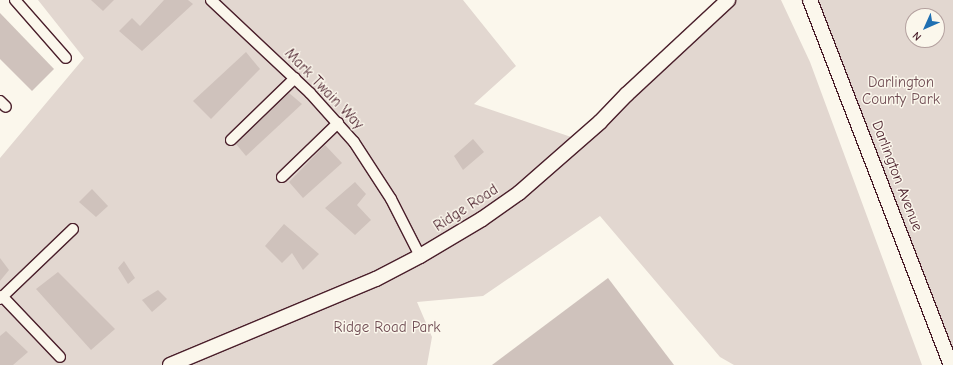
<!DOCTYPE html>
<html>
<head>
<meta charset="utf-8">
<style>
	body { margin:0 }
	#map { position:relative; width:953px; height:365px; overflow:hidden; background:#fbf7ec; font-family:"Comic Neue",sans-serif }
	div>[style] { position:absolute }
	.green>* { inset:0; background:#e2d7d0 }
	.building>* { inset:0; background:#cfc2bc }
	.roads { filter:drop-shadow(1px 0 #4a1f2b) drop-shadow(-1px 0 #4a1f2b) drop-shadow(0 1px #4a1f2b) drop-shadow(0 -1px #4a1f2b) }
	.street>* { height:10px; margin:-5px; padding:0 5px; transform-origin:5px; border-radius:5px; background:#fbf7ec }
	.secondary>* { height:14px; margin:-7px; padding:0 7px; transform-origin:7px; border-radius:7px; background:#fbf7ec }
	span { translate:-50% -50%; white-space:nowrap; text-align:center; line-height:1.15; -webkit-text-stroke:3px #fbf7ec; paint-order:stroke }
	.park-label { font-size:15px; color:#704d54 }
	.street-label { font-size:15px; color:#4a1f2b }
	.north { position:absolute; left:905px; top:8px; width:40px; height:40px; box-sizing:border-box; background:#fbf7ec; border:1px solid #b4a19f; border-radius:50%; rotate:225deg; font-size:11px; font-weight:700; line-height:16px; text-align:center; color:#4a1f2b }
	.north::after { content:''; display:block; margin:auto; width:14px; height:18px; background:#1f6fb2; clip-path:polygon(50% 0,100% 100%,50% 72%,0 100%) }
</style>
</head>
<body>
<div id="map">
	<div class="green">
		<i style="clip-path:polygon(38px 0,463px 0,516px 66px,474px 104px,577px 139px,732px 0,781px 0,810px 62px,922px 365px,734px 365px,720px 357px,600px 216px,483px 296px,417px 302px,432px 337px,427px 365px,0 365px,0 158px,84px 58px)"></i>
		<i style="clip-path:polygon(evenodd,810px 0,953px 0,953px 365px,810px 0,913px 16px,937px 16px,937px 40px,913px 40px,913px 16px)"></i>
	</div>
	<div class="building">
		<i style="clip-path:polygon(91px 0,114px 0,103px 11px)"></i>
		<i style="clip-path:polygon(164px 0,188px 0,193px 4px,142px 51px,119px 31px,132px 18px,140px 26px)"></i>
		<i style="clip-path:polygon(0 13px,54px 69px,32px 91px,0 59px)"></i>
		<i style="clip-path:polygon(246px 52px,260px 69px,211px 119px,193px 101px)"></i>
		<i style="clip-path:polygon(289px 93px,302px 104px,246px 156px,236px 144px)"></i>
		<i style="clip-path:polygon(473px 139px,484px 152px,463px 170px,454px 156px)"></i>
		<i style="clip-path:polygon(325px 145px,342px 163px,303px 198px,289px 182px)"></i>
		<i style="clip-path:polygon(355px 182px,366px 194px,357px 205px,371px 220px,355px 235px,325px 208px)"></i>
		<i style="clip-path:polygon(92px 189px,108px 206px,96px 217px,79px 202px)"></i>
		<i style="clip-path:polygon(284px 224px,319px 254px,303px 270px,292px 253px,282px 263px,265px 246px)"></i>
		<i style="clip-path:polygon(0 258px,9px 270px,0 281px)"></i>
		<i style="clip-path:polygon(124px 261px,135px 278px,128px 284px,118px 268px)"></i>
		<i style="clip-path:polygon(58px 272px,115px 329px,91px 350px,36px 289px)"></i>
		<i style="clip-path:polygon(608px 278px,674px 365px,492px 365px)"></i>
		<i style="clip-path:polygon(158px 290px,167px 299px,152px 312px,142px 300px)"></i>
		<i style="clip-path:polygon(6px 331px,28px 352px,13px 365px,0 365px,0 336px)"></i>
	</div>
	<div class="roads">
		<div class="street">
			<i style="left:15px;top:0;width:77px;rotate:48.7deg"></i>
			<i style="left:211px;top:0;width:136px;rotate:43.2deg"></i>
			<i style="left:310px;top:93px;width:66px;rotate:48.1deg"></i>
			<i style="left:354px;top:142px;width:68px;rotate:57deg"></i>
			<i style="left:391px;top:199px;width:64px;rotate:63deg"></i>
			<i style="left:0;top:101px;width:8px;rotate:45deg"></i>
			<i style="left:231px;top:140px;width:89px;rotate:-44.1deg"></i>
			<i style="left:282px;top:177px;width:78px;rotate:-44deg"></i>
			<i style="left:2px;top:296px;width:84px;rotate:46.4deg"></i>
			<i style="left:0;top:299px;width:101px;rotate:-43.8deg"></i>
		</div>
		<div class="secondary">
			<i style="left:810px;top:0;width:391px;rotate:68.9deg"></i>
			<i style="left:170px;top:365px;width:223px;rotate:-22.7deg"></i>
			<i style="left:376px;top:279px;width:50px;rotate:-27.6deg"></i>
			<i style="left:420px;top:256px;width:72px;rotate:-30.8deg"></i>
			<i style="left:482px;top:219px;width:45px;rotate:-35.1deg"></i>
			<i style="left:519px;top:193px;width:108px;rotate:-41.2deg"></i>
			<i style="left:600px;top:122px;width:39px;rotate:-46deg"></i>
			<i style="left:627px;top:94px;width:138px;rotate:-42.9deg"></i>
		</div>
	</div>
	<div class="park-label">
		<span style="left:901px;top:91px">Darlington<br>County Park</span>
		<span style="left:387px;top:328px">Ridge Road Park</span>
	</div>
	<div class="street-label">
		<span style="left:324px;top:89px;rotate:46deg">Mark Twain Way</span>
		<span style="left:897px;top:176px;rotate:69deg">Darlington Avenue</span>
		<span style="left:466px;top:208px;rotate:-33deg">Ridge Road</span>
	</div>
	<div class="north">N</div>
</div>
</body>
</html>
